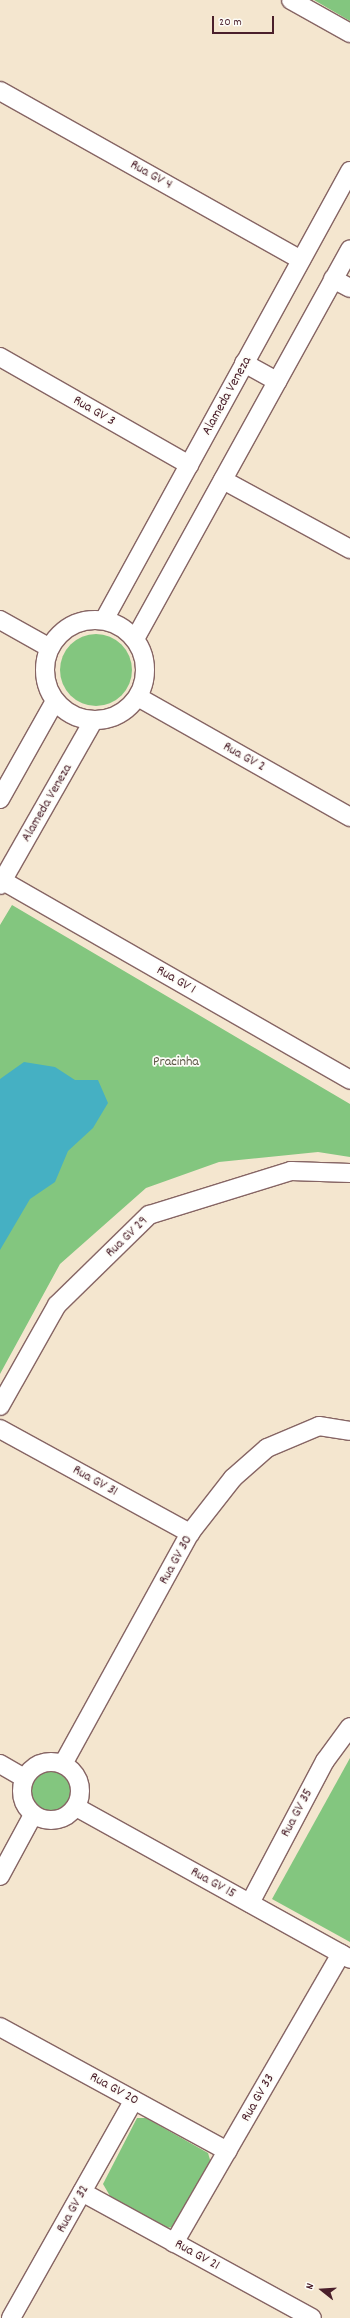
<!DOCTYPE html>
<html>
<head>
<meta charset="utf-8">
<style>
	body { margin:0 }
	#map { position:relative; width:350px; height:2318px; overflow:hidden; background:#f4e6cf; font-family:Dekko,sans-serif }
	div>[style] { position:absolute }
	.green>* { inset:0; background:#83c67f }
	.round { border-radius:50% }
	.water>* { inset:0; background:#45b0c3 }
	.roads { filter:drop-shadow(1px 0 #866564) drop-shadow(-1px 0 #866564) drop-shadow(0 1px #866564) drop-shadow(0 -1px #866564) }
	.street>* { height:18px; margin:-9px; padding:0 9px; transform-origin:9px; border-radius:9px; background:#fff }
	.street>.ring { margin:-9px; padding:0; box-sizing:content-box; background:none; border:18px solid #fff; border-radius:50% }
	span { translate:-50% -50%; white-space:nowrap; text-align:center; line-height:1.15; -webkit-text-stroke:3.5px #fdfcf7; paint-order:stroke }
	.street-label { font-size:14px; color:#4a1f2b }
	.park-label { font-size:14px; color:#5e5948 }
	.north { position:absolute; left:302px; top:2270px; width:40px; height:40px; -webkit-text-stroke:3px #fdfcf7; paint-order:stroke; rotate:287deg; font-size:11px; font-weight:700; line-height:16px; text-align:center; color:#4a1f2b }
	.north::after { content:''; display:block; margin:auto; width:14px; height:18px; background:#4a1f2b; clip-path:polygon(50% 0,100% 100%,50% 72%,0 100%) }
	.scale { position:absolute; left:212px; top:16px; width:62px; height:18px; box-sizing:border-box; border:2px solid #4a1f2b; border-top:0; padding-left:5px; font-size:12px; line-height:14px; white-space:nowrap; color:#4a1f2b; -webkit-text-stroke:3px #fdfcf7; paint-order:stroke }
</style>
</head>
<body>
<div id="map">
	<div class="green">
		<i style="clip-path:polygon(314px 0,350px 0,350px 21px)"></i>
		<i class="round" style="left:60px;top:634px;width:72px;height:72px"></i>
		<i style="clip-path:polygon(12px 905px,350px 1104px,350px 1157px,318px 1152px,219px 1162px,146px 1188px,60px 1264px,0 1374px,0 925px)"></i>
		<i style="clip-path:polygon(350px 1758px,350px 1942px,272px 1899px)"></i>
		<i class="round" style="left:30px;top:1770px;width:42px;height:42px"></i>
		<i style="clip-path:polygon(137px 2118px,146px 2118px,208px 2153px,211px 2163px,175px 2227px,165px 2228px,110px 2196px,103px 2184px)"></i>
	</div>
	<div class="water">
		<i style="clip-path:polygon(24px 1062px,55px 1067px,75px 1080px,98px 1080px,108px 1103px,93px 1128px,68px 1151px,55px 1182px,30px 1199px,0 1250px,0 1079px)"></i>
	</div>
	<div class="roads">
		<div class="street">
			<i style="left:291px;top:0;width:68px;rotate:29.2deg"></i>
			<i style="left:0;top:91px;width:345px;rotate:29.3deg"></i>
			<i style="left:333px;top:279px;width:19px;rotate:28deg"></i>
			<i style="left:0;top:357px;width:218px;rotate:29.7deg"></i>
			<i style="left:244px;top:363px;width:38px;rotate:29deg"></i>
			<i style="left:223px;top:480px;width:145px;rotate:28.5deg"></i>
			<i class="ring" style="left:45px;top:620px;width:82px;height:82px"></i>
			<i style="left:0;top:620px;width:57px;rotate:29.2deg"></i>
			<i style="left:104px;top:620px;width:512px;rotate:-61.28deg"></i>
			<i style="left:135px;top:639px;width:445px;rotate:-61.1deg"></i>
			<i style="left:138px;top:697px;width:244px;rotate:29.5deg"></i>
			<i style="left:0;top:799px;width:112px;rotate:-60.7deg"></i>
			<i style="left:3px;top:881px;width:400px;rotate:29.8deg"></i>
			<i style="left:0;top:885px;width:189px;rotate:-60.4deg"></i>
			<i style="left:0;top:1406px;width:116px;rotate:-60.6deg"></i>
			<i style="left:57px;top:1305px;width:129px;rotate:-44.4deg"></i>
			<i style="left:149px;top:1215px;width:149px;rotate:-17.2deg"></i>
			<i style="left:291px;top:1171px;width:59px;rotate:1.9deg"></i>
			<i style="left:0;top:1429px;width:217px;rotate:28.7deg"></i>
			<i class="ring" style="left:22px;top:1762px;width:40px;height:40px"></i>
			<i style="left:0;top:1764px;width:28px;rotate:30deg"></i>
			<i style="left:63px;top:1764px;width:264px;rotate:-61.2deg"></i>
			<i style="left:190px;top:1533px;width:70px;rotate:-52deg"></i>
			<i style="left:233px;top:1478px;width:45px;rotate:-41.4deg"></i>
			<i style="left:267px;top:1448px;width:56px;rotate:-22.9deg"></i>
			<i style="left:319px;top:1426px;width:31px;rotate:9deg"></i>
			<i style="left:76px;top:1807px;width:313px;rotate:29deg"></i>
			<i style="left:0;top:1876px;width:69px;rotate:-61.6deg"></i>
			<i style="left:250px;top:1903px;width:161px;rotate:-62.2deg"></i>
			<i style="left:325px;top:1761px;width:42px;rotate:-53.7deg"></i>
			<i style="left:0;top:2027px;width:259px;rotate:28.6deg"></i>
			<i style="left:82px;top:2192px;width:262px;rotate:28.7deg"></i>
			<i style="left:174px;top:2243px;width:334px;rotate:-60deg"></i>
			<i style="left:11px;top:2318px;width:250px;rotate:-60.6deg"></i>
		</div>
	</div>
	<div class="street-label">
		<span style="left:151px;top:175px;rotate:29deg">Rua GV 4</span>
		<span style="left:227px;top:396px;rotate:-61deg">Alameda Veneza</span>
		<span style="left:94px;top:411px;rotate:30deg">Rua GV 3</span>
		<span style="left:244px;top:757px;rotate:29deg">Rua GV 2</span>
		<span style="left:47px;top:803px;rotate:-60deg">Alameda Veneza</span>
		<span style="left:176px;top:980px;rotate:30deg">Rua GV 1</span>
		<span style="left:127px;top:1237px;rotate:-44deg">Rua GV 29</span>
		<span style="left:95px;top:1481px;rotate:29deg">Rua GV 31</span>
		<span style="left:176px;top:1560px;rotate:-61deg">Rua GV 30</span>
		<span style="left:297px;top:1813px;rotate:-62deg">Rua GV 35</span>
		<span style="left:213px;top:1883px;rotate:29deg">Rua GV 15</span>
		<span style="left:114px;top:2089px;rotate:29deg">Rua GV 20</span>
		<span style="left:258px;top:2098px;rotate:-60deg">Rua GV 33</span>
		<span style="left:73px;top:2209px;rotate:-61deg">Rua GV 32</span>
		<span style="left:197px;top:2255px;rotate:29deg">Rua GV 21</span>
	</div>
	<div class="park-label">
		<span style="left:176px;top:1062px">Pracinha</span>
	</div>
	<div class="north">N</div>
	<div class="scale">20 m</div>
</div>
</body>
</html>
